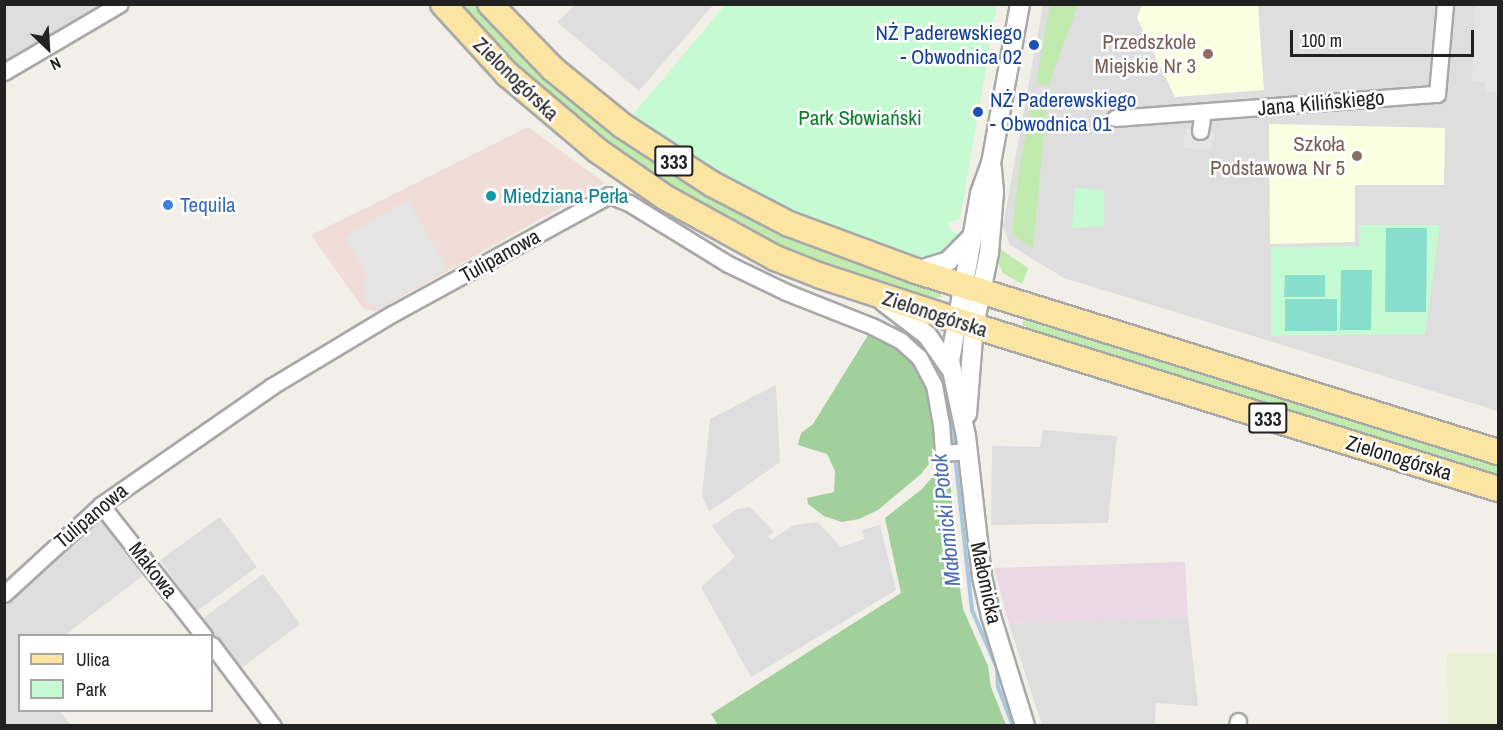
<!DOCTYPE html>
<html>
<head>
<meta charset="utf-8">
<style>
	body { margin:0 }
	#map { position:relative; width:1503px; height:730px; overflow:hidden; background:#f1efe7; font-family:"Archivo Narrow",sans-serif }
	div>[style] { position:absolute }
	.residential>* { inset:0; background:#dfdede }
	.commercial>* { inset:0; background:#f1ddd7 }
	.industrial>* { inset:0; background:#ead9e4 }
	.education>* { inset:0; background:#faffe2 }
	.farmland>* { inset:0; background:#e8efd3 }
	.grass>* { inset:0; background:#c0eaae }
	.forest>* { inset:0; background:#a2d09c }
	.park>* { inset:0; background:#c6fad3 }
	.pitch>* { inset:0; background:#86dfcd }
	.parking>* { inset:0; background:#e5e5e5 }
	.stream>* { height:4px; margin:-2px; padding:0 2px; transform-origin:2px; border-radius:2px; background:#a8c8de }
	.roads { filter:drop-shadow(2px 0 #a8a8a8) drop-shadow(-2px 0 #a8a8a8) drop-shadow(0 2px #a8a8a8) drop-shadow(0 -2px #a8a8a8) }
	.minor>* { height:15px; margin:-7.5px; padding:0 7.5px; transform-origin:7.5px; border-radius:7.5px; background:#fff }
	.tertiary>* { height:18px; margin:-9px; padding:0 9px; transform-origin:9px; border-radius:9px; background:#fff }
	.primary>* { height:24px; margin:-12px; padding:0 12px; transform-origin:12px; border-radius:12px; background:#fce5a2 }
	.dots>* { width:16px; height:16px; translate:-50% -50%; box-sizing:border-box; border:3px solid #fff; border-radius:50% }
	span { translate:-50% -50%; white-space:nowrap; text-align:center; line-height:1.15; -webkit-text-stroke:5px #fff; paint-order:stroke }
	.shield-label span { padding:2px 4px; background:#fff; border:2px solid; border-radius:4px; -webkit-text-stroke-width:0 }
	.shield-label { font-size:20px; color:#212121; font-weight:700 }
	.transit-label { font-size:21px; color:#164399 }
	.right { translate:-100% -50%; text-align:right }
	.left { translate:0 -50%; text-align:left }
	.education-label { font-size:21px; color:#785e54 }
	.street-label { font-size:21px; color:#212121 }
	.park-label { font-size:21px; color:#0c812c }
	.culture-label { font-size:21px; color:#0d838f }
	.shop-label { font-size:21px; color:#366cbe }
	.water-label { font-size:22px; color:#4c6cb1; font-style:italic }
	.frame { position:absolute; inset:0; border:6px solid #212121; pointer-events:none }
	.legend { position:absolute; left:18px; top:634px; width:195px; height:78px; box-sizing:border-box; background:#fff; border:2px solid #a6a6a6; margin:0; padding:8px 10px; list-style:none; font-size:18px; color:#212121 }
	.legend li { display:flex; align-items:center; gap:12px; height:30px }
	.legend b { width:30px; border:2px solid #a6a6a6 }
	.north { position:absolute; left:18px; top:18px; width:60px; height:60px; -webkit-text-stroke:4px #fff; paint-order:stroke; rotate:155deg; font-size:16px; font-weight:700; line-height:24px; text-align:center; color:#212121 }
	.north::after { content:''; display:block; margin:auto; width:21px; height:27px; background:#212121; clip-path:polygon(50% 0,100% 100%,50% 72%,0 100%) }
	.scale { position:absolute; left:1290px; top:30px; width:184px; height:27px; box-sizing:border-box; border:3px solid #212121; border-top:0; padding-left:8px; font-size:18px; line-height:21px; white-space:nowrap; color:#212121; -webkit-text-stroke:4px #fff; paint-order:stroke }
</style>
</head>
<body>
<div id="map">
	<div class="residential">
		<i style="clip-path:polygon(5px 4px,104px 4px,104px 5px,5px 63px)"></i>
		<i style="clip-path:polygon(575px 5px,575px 4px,713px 5px,639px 91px,557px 22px)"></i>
		<i style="clip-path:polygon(1043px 5px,1498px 5px,1498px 411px,1064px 278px,1010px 245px,1003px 226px)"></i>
		<i style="clip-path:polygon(776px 385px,780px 462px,709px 512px,702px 495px,710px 419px)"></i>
		<i style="clip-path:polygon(1043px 430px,1117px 436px,1108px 523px,991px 525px,992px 446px,1040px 447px)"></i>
		<i style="clip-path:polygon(750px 507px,774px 532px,768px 536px,771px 540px,794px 525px,818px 522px,841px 547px,864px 539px,862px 530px,880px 525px,896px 590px,751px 677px,701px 587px,735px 557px,712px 526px,737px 509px)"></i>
		<i style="clip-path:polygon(98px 513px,145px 574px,65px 635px,20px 636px,20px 710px,59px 711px,71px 725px,5px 726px,5px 607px,30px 577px)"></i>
		<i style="clip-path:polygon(220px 517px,257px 567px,197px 611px,160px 560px)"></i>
		<i style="clip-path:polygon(263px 574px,300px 624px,240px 669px,202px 619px)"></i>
		<i style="clip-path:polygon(1188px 617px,1198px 706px,1156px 703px,1155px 725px,1042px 725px,1009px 624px)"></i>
	</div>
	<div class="commercial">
		<i style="clip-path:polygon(528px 127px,605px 183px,376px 311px,363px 308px,311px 235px)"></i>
	</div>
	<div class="industrial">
		<i style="clip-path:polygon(1185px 562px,1188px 617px,1009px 624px,994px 568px)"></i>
	</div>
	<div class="education">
		<i style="clip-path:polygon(1142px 5px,1258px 5px,1264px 90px,1175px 97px,1137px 18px)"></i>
		<i style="clip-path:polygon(1269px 124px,1445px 128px,1444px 185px,1355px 185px,1355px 242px,1270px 244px)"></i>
	</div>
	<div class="farmland">
		<i style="clip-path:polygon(1447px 653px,1498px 653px,1498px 725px,1448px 725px)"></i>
	</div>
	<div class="grass">
		<i style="clip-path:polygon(452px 5px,481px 5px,567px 90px,898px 280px,938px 292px,943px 297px,932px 298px,766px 243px,691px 205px,546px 100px)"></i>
		<i style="clip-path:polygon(1050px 5px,1078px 5px,1048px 86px,1036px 83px)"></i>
		<i style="clip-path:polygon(1033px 99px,1047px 100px,1033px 249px,1012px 234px,1020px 162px)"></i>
		<i style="clip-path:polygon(995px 241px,1000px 249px,1028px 268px,1022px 284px,1003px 273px,995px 255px)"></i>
		<i style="clip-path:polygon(1024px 320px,1074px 335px,1106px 340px,1498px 456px,1498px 480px,1064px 346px,1038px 331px,1022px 325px)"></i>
	</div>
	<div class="forest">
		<i style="clip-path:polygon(870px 332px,901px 348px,925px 382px,933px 400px,933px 459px,921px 474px,878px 510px,859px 519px,842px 522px,824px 516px,808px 504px,807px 498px,834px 492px,835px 471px,827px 454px,798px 445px,801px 433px,813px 424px)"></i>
		<i style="clip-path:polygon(949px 462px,956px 559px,963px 609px,988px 666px,991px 687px,1006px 725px,718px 725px,711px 714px,901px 593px,885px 518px,922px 489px,940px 468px)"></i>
	</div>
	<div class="park">
		<i style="clip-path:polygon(725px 5px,997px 5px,960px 219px,947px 223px,951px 231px,959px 234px,958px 238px,943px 254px,927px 258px,908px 256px,791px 213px,682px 152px,631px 117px)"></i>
		<i style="clip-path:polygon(1075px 188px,1104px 190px,1104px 226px,1072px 228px)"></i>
		<i style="clip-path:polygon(1359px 225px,1440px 225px,1425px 334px,1271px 336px,1271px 247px,1359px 246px)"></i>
	</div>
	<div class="pitch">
		<i style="clip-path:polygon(1386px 228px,1427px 228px,1426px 312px,1385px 312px)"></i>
		<i style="clip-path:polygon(1341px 270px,1372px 270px,1371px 330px,1340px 330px)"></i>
		<i style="clip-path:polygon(1285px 275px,1325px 275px,1325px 297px,1284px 297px)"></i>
		<i style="clip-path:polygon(1285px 299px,1337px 299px,1337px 331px,1285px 331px)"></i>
	</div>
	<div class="parking">
		<i style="clip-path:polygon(1475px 5px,1498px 5px,1498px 93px,1485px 92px,1485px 82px,1472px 82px)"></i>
		<i style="clip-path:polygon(1186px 128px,1214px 133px,1211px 151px,1183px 147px)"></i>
		<i style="clip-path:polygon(408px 200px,447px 269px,377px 309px,373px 302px,368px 304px,363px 295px,367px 293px,363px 284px,369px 280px,345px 236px)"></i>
	</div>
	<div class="stream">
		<i style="left:896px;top:327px;width:22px;rotate:27deg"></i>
		<i style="left:941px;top:368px;width:16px;rotate:72deg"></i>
		<i style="left:949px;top:396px;width:53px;rotate:84.6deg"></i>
		<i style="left:955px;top:456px;width:155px;rotate:83.7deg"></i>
		<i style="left:972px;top:610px;width:63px;rotate:66.7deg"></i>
		<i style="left:997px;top:668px;width:19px;rotate:87deg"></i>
		<i style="left:998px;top:687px;width:42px;rotate:69deg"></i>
	</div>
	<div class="roads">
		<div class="minor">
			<i style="left:4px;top:72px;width:134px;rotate:-30.4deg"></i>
			<i style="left:1115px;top:118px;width:323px;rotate:-4.3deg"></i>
			<i style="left:1437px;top:94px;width:90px;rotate:-84.9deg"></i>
			<i style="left:1200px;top:131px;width:19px;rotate:-81deg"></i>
			<i style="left:101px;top:505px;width:167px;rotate:51.8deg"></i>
			<i style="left:4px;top:594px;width:132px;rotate:-42.5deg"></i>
			<i style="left:101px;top:505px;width:208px;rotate:-34.8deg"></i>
			<i style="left:272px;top:386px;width:140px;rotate:-31deg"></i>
			<i style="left:392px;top:314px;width:247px;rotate:-28.7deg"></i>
			<i style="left:609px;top:195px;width:22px;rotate:22deg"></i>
			<i style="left:629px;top:203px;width:116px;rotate:31.6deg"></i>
			<i style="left:728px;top:264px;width:64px;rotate:25.8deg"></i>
			<i style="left:786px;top:292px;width:92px;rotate:21.6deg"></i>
			<i style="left:872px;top:326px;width:33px;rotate:27deg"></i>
			<i style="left:901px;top:341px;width:24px;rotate:42deg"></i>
			<i style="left:919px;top:357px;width:32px;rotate:62deg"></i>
			<i style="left:934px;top:385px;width:39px;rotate:80deg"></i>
			<i style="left:941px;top:423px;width:30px;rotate:86deg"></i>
			<i style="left:943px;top:453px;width:24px;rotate:-5deg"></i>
			<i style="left:212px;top:645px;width:101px;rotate:53deg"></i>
			<i style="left:1237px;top:726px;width:5px;rotate:-79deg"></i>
		</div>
		<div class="tertiary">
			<i style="left:1020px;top:4px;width:162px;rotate:100.3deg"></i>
			<i style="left:991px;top:163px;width:33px;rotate:110deg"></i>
			<i style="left:980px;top:194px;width:170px;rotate:100.2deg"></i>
			<i style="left:950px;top:361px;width:77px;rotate:78deg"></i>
			<i style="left:966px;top:436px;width:142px;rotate:83.5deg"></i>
			<i style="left:982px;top:577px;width:40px;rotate:77deg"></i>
			<i style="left:991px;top:616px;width:115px;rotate:72.8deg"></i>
			<i style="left:916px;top:271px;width:34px;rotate:-17deg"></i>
			<i style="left:948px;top:261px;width:34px;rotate:-45deg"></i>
			<i style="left:884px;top:302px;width:54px;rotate:37.5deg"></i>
			<i style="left:927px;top:335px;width:40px;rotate:55.1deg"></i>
			<i style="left:967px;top:414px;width:88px;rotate:-85.5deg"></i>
			<i style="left:974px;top:326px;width:75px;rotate:-78.4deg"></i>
			<i style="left:989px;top:253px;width:61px;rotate:-85.3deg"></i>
			<i style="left:994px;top:192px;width:24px;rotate:-95deg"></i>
		</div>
		<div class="primary">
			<i style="left:443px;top:4px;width:95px;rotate:47.6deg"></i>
			<i style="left:507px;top:74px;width:119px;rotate:40.2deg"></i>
			<i style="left:598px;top:151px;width:83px;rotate:34.7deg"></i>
			<i style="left:666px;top:198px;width:124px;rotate:28.8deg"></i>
			<i style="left:775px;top:258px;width:49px;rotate:21.4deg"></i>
			<i style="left:821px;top:276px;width:161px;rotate:18.1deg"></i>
			<i style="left:974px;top:326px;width:549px;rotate:17.28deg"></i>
			<i style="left:490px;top:4px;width:91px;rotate:45.9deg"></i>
			<i style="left:553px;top:69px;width:90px;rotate:39.2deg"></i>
			<i style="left:623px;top:126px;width:106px;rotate:33.1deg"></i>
			<i style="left:712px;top:184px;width:87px;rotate:27.5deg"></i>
			<i style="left:789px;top:224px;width:135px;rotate:20.3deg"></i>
			<i style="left:916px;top:271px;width:609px;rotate:17.28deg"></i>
		</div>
	</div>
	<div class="dots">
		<i style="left:1034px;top:45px;background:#1a4fb4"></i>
		<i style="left:1208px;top:54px;background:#8d6e63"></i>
		<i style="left:978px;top:112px;background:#1a4fb4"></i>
		<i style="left:1357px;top:156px;background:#8d6e63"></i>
		<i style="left:491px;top:196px;background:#0f9aa8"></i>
		<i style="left:168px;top:205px;background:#3f7fe0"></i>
	</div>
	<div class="shield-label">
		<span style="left:674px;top:161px">333</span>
		<span style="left:1268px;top:418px">333</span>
	</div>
	<div class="transit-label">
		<span class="right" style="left:1022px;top:45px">NŻ Paderewskiego<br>- Obwodnica 02</span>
		<span class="left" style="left:990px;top:112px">NŻ Paderewskiego<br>- Obwodnica 01</span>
	</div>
	<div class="education-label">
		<span class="right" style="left:1196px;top:54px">Przedszkole<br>Miejskie Nr 3</span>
		<span class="right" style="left:1345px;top:156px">Szkoła<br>Podstawowa Nr 5</span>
	</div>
	<div class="street-label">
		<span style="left:516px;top:79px;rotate:44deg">Zielonogórska</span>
		<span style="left:1321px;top:103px;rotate:-5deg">Jana Kilińskiego</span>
		<span style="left:500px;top:256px;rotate:-29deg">Tulipanowa</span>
		<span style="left:935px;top:314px;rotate:18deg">Zielonogórska</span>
		<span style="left:1399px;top:458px;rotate:17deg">Zielonogórska</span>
		<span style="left:91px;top:516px;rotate:-40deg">Tulipanowa</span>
		<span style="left:153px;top:570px;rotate:52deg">Makowa</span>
		<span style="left:986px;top:583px;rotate:78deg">Małomicka</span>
	</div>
	<div class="park-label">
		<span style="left:860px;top:118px">Park Słowiański</span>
	</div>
	<div class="culture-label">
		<span class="left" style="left:503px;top:196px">Miedziana Perła</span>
	</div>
	<div class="shop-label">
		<span class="left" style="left:180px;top:205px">Tequila</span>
	</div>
	<div class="water-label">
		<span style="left:946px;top:520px;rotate:-96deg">Małomicki Potok</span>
	</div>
	<div class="frame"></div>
	<ul class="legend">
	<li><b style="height:8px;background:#fce5a2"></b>Ulica</li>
	<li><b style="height:16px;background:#c6fad3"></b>Park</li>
	</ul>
	<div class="north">N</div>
	<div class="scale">100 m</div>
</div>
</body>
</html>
